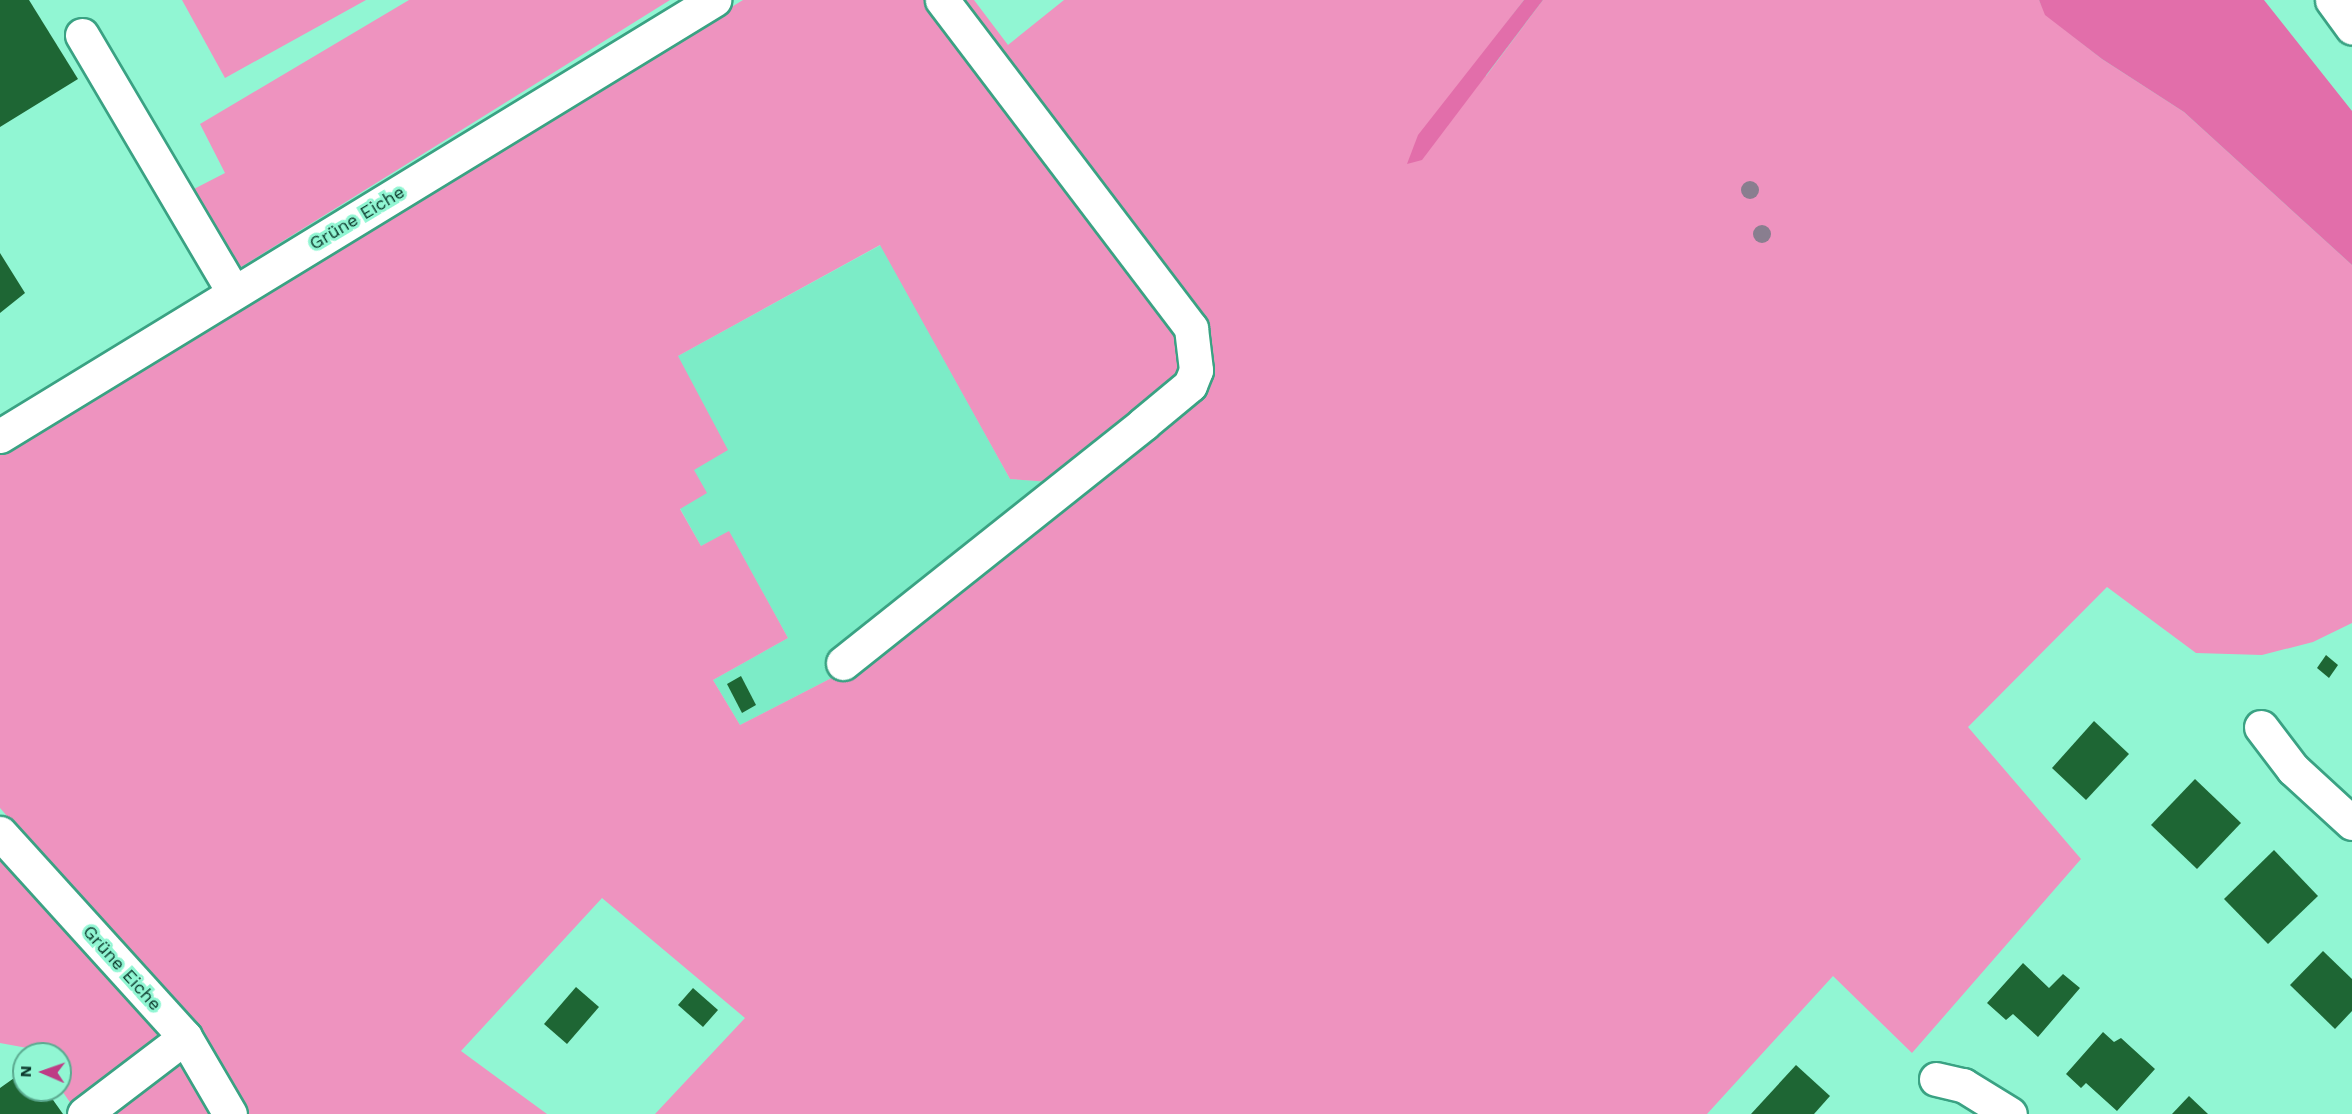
<!DOCTYPE html>
<html>
<head>
<meta charset="utf-8">
<style>
	body { margin:0 }
	#map { position:relative; width:2352px; height:1114px; overflow:hidden; background:#91f6d3; font-family:"Work Sans",sans-serif }
	div>[style] { position:absolute }
	.built>* { inset:0; background:#7cecc7 }
	.green>* { inset:0; background:#ee93bf }
	.forest>* { inset:0; background:#e26eaa }
	.building>* { inset:0; background:#1e6634 }
	.roads { filter:drop-shadow(2px 0 #3aa283) drop-shadow(-2px 0 #3aa283) drop-shadow(0 2px #3aa283) drop-shadow(0 -2px #3aa283) }
	.minor>* { height:33px; margin:-16.5px; padding:0 16.5px; transform-origin:16.5px; border-radius:16.5px; background:#fff }
	.trees>* { width:18px; height:18px; margin:-9px; border-radius:50%; background:#897e8f }
	span { translate:-50% -50%; white-space:nowrap; text-align:center; line-height:1.15; -webkit-text-stroke:6px #91f6d3; paint-order:stroke }
	.street-label { font-size:18px; color:#0b382b }
	.north { position:absolute; left:12px; top:1042px; width:60px; height:60px; box-sizing:border-box; background:#91f6d3; border:2px solid #5baa90; border-radius:50%; rotate:272deg; font-size:16px; font-weight:700; line-height:24px; text-align:center; color:#0b382b }
	.north::after { content:''; display:block; margin:auto; width:21px; height:27px; background:#be3c85; clip-path:polygon(50% 0,100% 100%,50% 72%,0 100%) }
</style>
</head>
<body>
<div id="map">
	<div class="built">
		<i style="clip-path:polygon(881px 245px,1010px 479px,1050px 482px,849px 669px,740px 725px,713px 680px,788px 638px,729px 532px,701px 546px,680px 508px,694px 470px,678px 356px)"></i>
	</div>
	<div class="green">
		<i style="clip-path:polygon(182px 0,366px 0,225px 78px)"></i>
		<i style="clip-path:polygon(409px 0,670px 0,238px 269px,192px 190px,225px 173px,200px 124px)"></i>
		<i style="clip-path:polygon(evenodd,743px 0,974px 0,1008px 45px,1064px 0,1524px 0,1476px 63px,1486px 76px,1543px 0,2039px 0,2046px 15px,2102px 59px,2184px 112px,2352px 265px,2352px 623px,2313px 642px,2262px 655px,2196px 653px,2107px 587px,1968px 727px,2081px 859px,1912px 1053px,1833px 976px,1707px 1114px,655px 1114px,745px 1018px,602px 898px,461px 1051px,547px 1114px,240px 1114px,218px 1055px,0 808px,0 454px,743px 0,880px 245px,1010px 479px,1050px 482px,849px 669px,740px 725px,713px 680px,788px 638px,729px 531px,701px 546px,680px 509px,707px 493px,694px 470px,728px 450px,678px 356px,880px 245px)"></i>
		<i style="clip-path:polygon(0 852px,177px 1036px,74px 1108px,60px 1088px,60px 1054px,0 1043px)"></i>
		<i style="clip-path:polygon(186px 1056px,215px 1114px,103px 1114px)"></i>
	</div>
	<div class="forest">
		<i style="clip-path:polygon(1524px 0,1543px 0,1422px 160px,1407px 164px,1418px 135px)"></i>
		<i style="clip-path:polygon(2039px 0,2264px 0,2352px 111px,2352px 265px,2184px 112px,2102px 59px,2045px 15px)"></i>
	</div>
	<div class="building">
		<i style="clip-path:polygon(0 0,29px 0,78px 79px,0 127px)"></i>
		<i style="clip-path:polygon(0 253px,25px 293px,0 313px)"></i>
		<i style="clip-path:polygon(2326px 655px,2338px 665px,2329px 678px,2317px 668px)"></i>
		<i style="clip-path:polygon(741px 676px,756px 705px,742px 713px,727px 684px)"></i>
		<i style="clip-path:polygon(2094px 721px,2129px 754px,2086px 800px,2052px 768px)"></i>
		<i style="clip-path:polygon(2195px 779px,2241px 823px,2197px 869px,2151px 825px)"></i>
		<i style="clip-path:polygon(2274px 850px,2318px 896px,2268px 944px,2224px 899px)"></i>
		<i style="clip-path:polygon(2323px 951px,2352px 979px,2352px 1011px,2335px 1029px,2290px 985px)"></i>
		<i style="clip-path:polygon(2023px 963px,2049px 988px,2063px 974px,2080px 988px,2038px 1037px,2013px 1014px,2006px 1020px,1987px 1003px)"></i>
		<i style="clip-path:polygon(576px 987px,599px 1007px,567px 1044px,544px 1024px)"></i>
		<i style="clip-path:polygon(693px 988px,718px 1010px,703px 1027px,678px 1005px)"></i>
		<i style="clip-path:polygon(2103px 1032px,2114px 1042px,2121px 1038px,2155px 1069px,2117px 1111px,2086px 1083px,2081px 1088px,2066px 1074px)"></i>
		<i style="clip-path:polygon(1796px 1065px,1830px 1096px,1814px 1114px,1751px 1114px)"></i>
		<i style="clip-path:polygon(24px 1071px,24px 1090px,46px 1090px,63px 1114px,0 1114px,0 1088px)"></i>
		<i style="clip-path:polygon(2189px 1096px,2208px 1114px,2172px 1114px)"></i>
	</div>
	<div class="roads">
		<div class="minor">
			<i style="left:2332px;top:0;width:34px;rotate:54deg"></i>
			<i style="left:82px;top:35px;width:299px;rotate:59.5deg"></i>
			<i style="left:0;top:436px;width:837px;rotate:-31.41deg"></i>
			<i style="left:843px;top:663px;width:384px;rotate:-38.5deg"></i>
			<i style="left:1143px;top:424px;width:61px;rotate:-39.7deg"></i>
			<i style="left:1190px;top:385px;width:16px;rotate:-68deg"></i>
			<i style="left:1196px;top:370px;width:42px;rotate:-96.8deg"></i>
			<i style="left:1191px;top:328px;width:412px;rotate:-127.2deg"></i>
			<i style="left:2261px;top:727px;width:53px;rotate:52.7deg"></i>
			<i style="left:2293px;top:769px;width:80px;rotate:42.5deg"></i>
			<i style="left:0;top:833px;width:275px;rotate:47.8deg"></i>
			<i style="left:185px;top:1037px;width:89px;rotate:59.7deg"></i>
			<i style="left:1936px;top:1079px;width:28px;rotate:13deg"></i>
			<i style="left:1963px;top:1085px;width:55px;rotate:31.7deg"></i>
			<i style="left:84px;top:1114px;width:127px;rotate:-37.3deg"></i>
		</div>
	</div>
	<div class="trees">
		<i style="left:1750px;top:190px"></i>
		<i style="left:1762px;top:234px"></i>
	</div>
	<div class="street-label">
		<span style="left:357px;top:218px;rotate:-31deg">Grüne Eiche</span>
		<span style="left:122px;top:968px;rotate:48deg">Grüne Eiche</span>
	</div>
	<div class="north">N</div>
</div>
</body>
</html>
